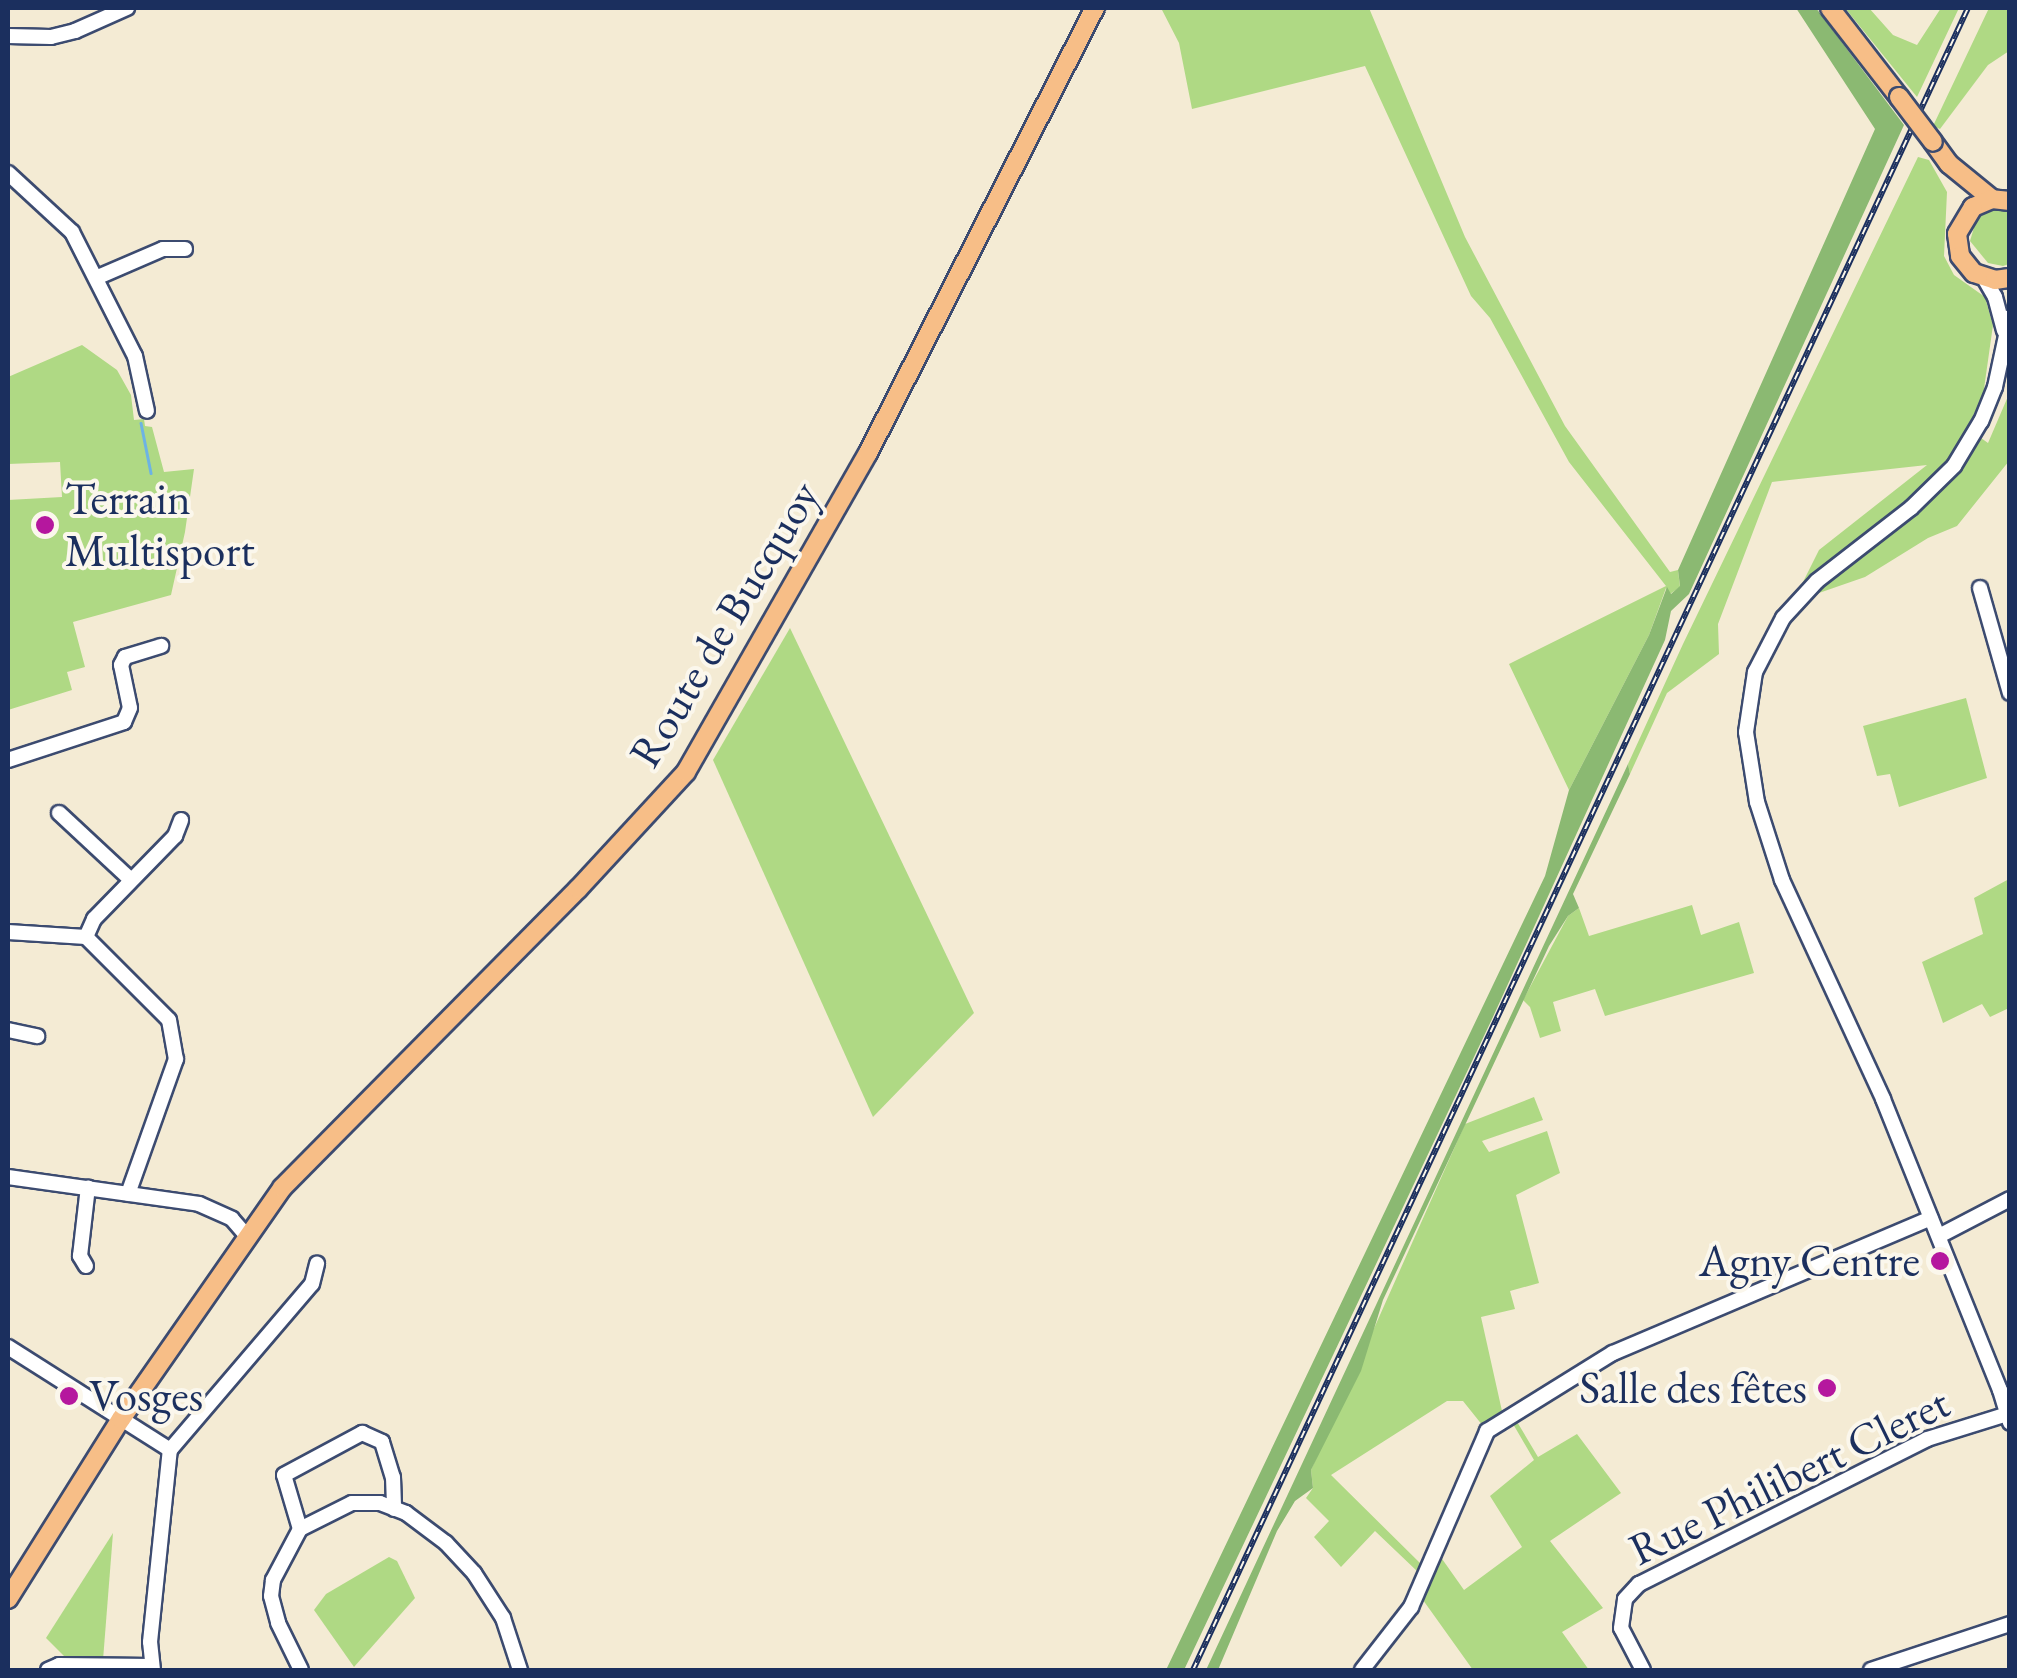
<!DOCTYPE html>
<html>
<head>
<meta charset="utf-8">
<style>
	body { margin:0 }
	#map { position:relative; width:2017px; height:1678px; overflow:hidden; background:#f4ebd4; font-family:"EB Garamond",serif }
	div>[style] { position:absolute }
	.green>* { inset:0; background:#afd984 }
	.forest>* { inset:0; background:#8bb972 }
	.stream>* { height:2.5px; margin:-1.25px; padding:0 1.25px; transform-origin:1.25px; border-radius:1.25px; background:#6db3e3 }
	.roads { filter:drop-shadow(2px 0 #3c4b70) drop-shadow(-2px 0 #3c4b70) drop-shadow(0 2px #3c4b70) drop-shadow(0 -2px #3c4b70) }
	.minor>* { height:14px; margin:-7px; padding:0 7px; transform-origin:7px; border-radius:7px; background:#fff }
	.major>* { height:18px; margin:-9px; padding:0 9px; transform-origin:9px; border-radius:9px; background:#f7be87 }
	.rail>* { height:6px; margin-top:-3px; transform-origin:0; background:repeating-linear-gradient(90deg,#fbf7ec 0 8px,#1b2f5e 0 16px); box-sizing:border-box; border-block:2px solid #1b2f5e }
	.bridges { filter:drop-shadow(2px 0 #3c4b70) drop-shadow(-2px 0 #3c4b70) drop-shadow(0 2px #3c4b70) drop-shadow(0 -2px #3c4b70) }
	.major-bridge>* { height:18px; margin:-9px; padding:0 9px; transform-origin:9px; border-radius:9px; background:#f7be87 }
	.dots>* { width:28px; height:28px; translate:-50% -50%; box-sizing:border-box; border:5px solid #fbf7ec; border-radius:50% }
	span { translate:-50% -50%; white-space:nowrap; text-align:center; line-height:1.15; -webkit-text-stroke:8px #fbf7ec; paint-order:stroke }
	.poi-label { font-size:45px; color:#1b2f5e }
	.left { translate:0 -50%; text-align:left }
	.right { translate:-100% -50%; text-align:right }
	.street-label { font-size:45px; color:#1b2f5e }
	.frame { position:absolute; inset:0; border:10px solid #1b2f5e; pointer-events:none }
</style>
</head>
<body>
<div id="map">
	<div class="green">
		<i style="clip-path:polygon(1161px 8px,1369px 8px,1465px 237px,1565px 426px,1670px 572px,1678px 570px,1680px 587px,1670px 594px,1666px 588px,1649px 635px,1569px 790px,1509px 664px,1666px 586px,1569px 462px,1490px 318px,1471px 296px,1365px 66px,1192px 109px,1179px 43px)"></i>
		<i style="clip-path:polygon(1845px 8px,1869px 8px,1893px 35px,1917px 45px,1941px 8px,1959px 8px,1917px 97px)"></i>
		<i style="clip-path:polygon(1989px 8px,2009px 8px,2009px 51px,1988px 65px,1940px 129px,1933px 126px)"></i>
		<i style="clip-path:polygon(1918px 157px,1929px 160px,1947px 192px,1944px 256px,1954px 275px,1985px 297px,1993px 325px,1983px 396px,1967px 428px,1988px 443px,2009px 394px,2009px 461px,1957px 526px,1928px 538px,1865px 577px,1793px 602px,1819px 550px,1927px 465px,1772px 482px,1718px 624px,1719px 654px,1667px 693px,1630px 774px,1628px 764px,1683px 644px)"></i>
		<i style="clip-path:polygon(1991px 206px,2009px 207px,2009px 264px,2003px 266px,1988px 263px,1970px 241px,1978px 214px)"></i>
		<i style="clip-path:polygon(82px 345px,117px 370px,131px 395px,134px 420px,144px 419px,145px 426px,152px 427px,164px 472px,194px 469px,185px 532px,171px 595px,73px 622px,85px 667px,67px 672px,72px 690px,8px 710px,8px 500px,62px 497px,60px 462px,8px 464px,8px 377px)"></i>
		<i style="clip-path:polygon(790px 628px,974px 1013px,873px 1117px,713px 760px)"></i>
		<i style="clip-path:polygon(1966px 698px,1987px 778px,1899px 807px,1890px 774px,1877px 776px,1863px 726px)"></i>
		<i style="clip-path:polygon(2009px 879px,2009px 1008px,1990px 1017px,1982px 1004px,1943px 1023px,1922px 962px,1983px 934px,1974px 898px)"></i>
		<i style="clip-path:polygon(1692px 905px,1701px 935px,1739px 922px,1754px 973px,1605px 1016px,1595px 989px,1553px 1002px,1561px 1031px,1540px 1038px,1530px 1007px,1523px 1000px,1568px 916px,1579px 908px,1589px 936px)"></i>
		<i style="clip-path:polygon(1534px 1097px,1543px 1120px,1482px 1141px,1489px 1152px,1547px 1131px,1560px 1173px,1516px 1195px,1539px 1283px,1510px 1291px,1515px 1309px,1481px 1317px,1504px 1420px,1487px 1431px,1463px 1401px,1447px 1401px,1331px 1475px,1422px 1565px,1418px 1572px,1375px 1531px,1341px 1567px,1314px 1537px,1329px 1521px,1306px 1498px,1313px 1488px,1311px 1470px,1465px 1124px)"></i>
		<i style="clip-path:polygon(1513px 1415px,1538px 1457px,1577px 1434px,1621px 1493px,1550px 1541px,1603px 1608px,1562px 1632px,1589px 1670px,1473px 1670px,1423px 1600px,1440px 1556px,1464px 1590px,1522px 1547px,1490px 1496px,1534px 1460px,1509px 1417px)"></i>
		<i style="clip-path:polygon(113px 1533px,103px 1660px,65px 1657px,46px 1638px)"></i>
		<i style="clip-path:polygon(389px 1557px,397px 1561px,415px 1598px,354px 1667px,314px 1610px,326px 1594px)"></i>
	</div>
	<div class="forest">
		<i style="clip-path:polygon(1796px 8px,1816px 8px,1904px 125px,1689px 594px,1671px 611px,1665px 640px,1492px 1019px,1184px 1670px,1166px 1670px,1545px 876px,1569px 790px,1649px 635px,1667px 587px,1671px 594px,1680px 586px,1678px 570px,1875px 129px)"></i>
		<i style="clip-path:polygon(1628px 764px,1630px 774px,1573px 894px,1579px 908px,1568px 916px,1549px 946px,1383px 1300px,1361px 1371px,1311px 1470px,1313px 1488px,1295px 1501px,1277px 1531px,1218px 1670px,1206px 1670px)"></i>
	</div>
	<div class="stream">
		<i style="left:141px;top:423px;width:51px;rotate:78.7deg"></i>
	</div>
	<div class="roads">
		<div class="minor">
			<i style="left:8px;top:36px;width:43px;rotate:1.3deg"></i>
			<i style="left:51px;top:37px;width:25px;rotate:-14deg"></i>
			<i style="left:75px;top:31px;width:57px;rotate:-23.9deg"></i>
			<i style="left:8px;top:173px;width:87px;rotate:42.7deg"></i>
			<i style="left:72px;top:232px;width:139px;rotate:63.1deg"></i>
			<i style="left:135px;top:356px;width:56px;rotate:77.7deg"></i>
			<i style="left:98px;top:277px;width:71px;rotate:-23.3deg"></i>
			<i style="left:163px;top:249px;width:22px"></i>
			<i style="left:1984px;top:278px;width:22px;rotate:60deg"></i>
			<i style="left:1995px;top:297px;width:35px;rotate:75deg"></i>
			<i style="left:2010px;top:317px;width:72px;rotate:102.1deg"></i>
			<i style="left:1995px;top:387px;width:37px;rotate:112deg"></i>
			<i style="left:1981px;top:421px;width:52px;rotate:121deg"></i>
			<i style="left:1954px;top:466px;width:60px;rotate:135.7deg"></i>
			<i style="left:1911px;top:508px;width:119px;rotate:142.2deg"></i>
			<i style="left:1817px;top:581px;width:50px;rotate:132.6deg"></i>
			<i style="left:1783px;top:618px;width:61px;rotate:117.4deg"></i>
			<i style="left:1755px;top:672px;width:61px;rotate:98.5deg"></i>
			<i style="left:1746px;top:732px;width:71px;rotate:81.1deg"></i>
			<i style="left:1757px;top:802px;width:82px;rotate:72.2deg"></i>
			<i style="left:1782px;top:880px;width:241px;rotate:65.2deg"></i>
			<i style="left:1883px;top:1099px;width:314px;rotate:68.1deg"></i>
			<i style="left:2000px;top:1390px;width:34px;rotate:73deg"></i>
			<i style="left:1980px;top:588px;width:109px;rotate:74.1deg"></i>
			<i style="left:8px;top:760px;width:122px;rotate:-18.1deg"></i>
			<i style="left:124px;top:722px;width:15px;rotate:-67deg"></i>
			<i style="left:130px;top:708px;width:44px;rotate:-101.8deg"></i>
			<i style="left:121px;top:665px;width:9px;rotate:-63deg"></i>
			<i style="left:125px;top:657px;width:38px;rotate:-17deg"></i>
			<i style="left:59px;top:813px;width:97px;rotate:42.9deg"></i>
			<i style="left:8px;top:932px;width:78px;rotate:3.7deg"></i>
			<i style="left:86px;top:937px;width:117px;rotate:45deg"></i>
			<i style="left:169px;top:1020px;width:40px;rotate:80deg"></i>
			<i style="left:176px;top:1059px;width:143px;rotate:109.6deg"></i>
			<i style="left:86px;top:937px;width:20px;rotate:-66deg"></i>
			<i style="left:94px;top:919px;width:116px;rotate:-45.7deg"></i>
			<i style="left:175px;top:836px;width:17px;rotate:-69deg"></i>
			<i style="left:8px;top:1030px;width:30px;rotate:12deg"></i>
			<i style="left:8px;top:1177px;width:193px;rotate:8deg"></i>
			<i style="left:199px;top:1204px;width:36px;rotate:24deg"></i>
			<i style="left:232px;top:1219px;width:23px;rotate:49deg"></i>
			<i style="left:1939px;top:1236px;width:80px;rotate:-27.5deg"></i>
			<i style="left:86px;top:1266px;width:12px;rotate:-121deg"></i>
			<i style="left:80px;top:1256px;width:69px;rotate:-83.4deg"></i>
			<i style="left:8px;top:1347px;width:192px;rotate:32.4deg"></i>
			<i style="left:300px;top:1529px;width:58px;rotate:-26.6deg"></i>
			<i style="left:352px;top:1503px;width:28px"></i>
			<i style="left:380px;top:1503px;width:28px;rotate:21deg"></i>
			<i style="left:406px;top:1513px;width:50px;rotate:36.9deg"></i>
			<i style="left:446px;top:1543px;width:41px;rotate:47deg"></i>
			<i style="left:474px;top:1573px;width:54px;rotate:57.2deg"></i>
			<i style="left:503px;top:1618px;width:55px;rotate:71.9deg"></i>
			<i style="left:300px;top:1529px;width:56px;rotate:-106.5deg"></i>
			<i style="left:284px;top:1475px;width:89px;rotate:-28.3deg"></i>
			<i style="left:362px;top:1433px;width:22px;rotate:24deg"></i>
			<i style="left:382px;top:1442px;width:37px;rotate:73deg"></i>
			<i style="left:393px;top:1477px;width:32px;rotate:88deg"></i>
			<i style="left:300px;top:1529px;width:58px;rotate:117.9deg"></i>
			<i style="left:273px;top:1580px;width:16px;rotate:97deg"></i>
			<i style="left:271px;top:1596px;width:28px;rotate:75deg"></i>
			<i style="left:278px;top:1623px;width:52px;rotate:63.9deg"></i>
			<i style="left:48px;top:1670px;width:12px;rotate:-24deg"></i>
			<i style="left:59px;top:1665px;width:93px;rotate:0.6deg"></i>
			<i style="left:153px;top:1670px;width:28px;rotate:-96deg"></i>
			<i style="left:150px;top:1642px;width:193px;rotate:-84.1deg"></i>
			<i style="left:170px;top:1450px;width:218px;rotate:-49.5deg"></i>
			<i style="left:312px;top:1284px;width:21px;rotate:-76deg"></i>
			<i style="left:1362px;top:1670px;width:80px;rotate:-52.1deg"></i>
			<i style="left:1411px;top:1607px;width:192px;rotate:-66.6deg"></i>
			<i style="left:1487px;top:1431px;width:148px;rotate:-31.8deg"></i>
			<i style="left:1613px;top:1353px;width:345px;rotate:-23deg"></i>
			<i style="left:1643px;top:1670px;width:47px;rotate:-117.6deg"></i>
			<i style="left:1621px;top:1628px;width:29px;rotate:-82deg"></i>
			<i style="left:1625px;top:1599px;width:21px;rotate:-47deg"></i>
			<i style="left:1639px;top:1584px;width:322px;rotate:-26.7deg"></i>
			<i style="left:1927px;top:1439px;width:81px;rotate:-17.3deg"></i>
			<i style="left:1871px;top:1670px;width:146px;rotate:-18.3deg"></i>
		</div>
		<div class="major">
			<i style="left:1830px;top:8px;width:113px;rotate:52.2deg"></i>
			<i style="left:1933px;top:142px;width:27px;rotate:54deg"></i>
			<i style="left:1949px;top:164px;width:55px;rotate:39.1deg"></i>
			<i style="left:2010px;top:201px;width:18px;rotate:-174deg"></i>
			<i style="left:1992px;top:199px;width:21px;rotate:157deg"></i>
			<i style="left:1973px;top:207px;width:31px;rotate:121deg"></i>
			<i style="left:1957px;top:234px;width:22px;rotate:82deg"></i>
			<i style="left:1960px;top:256px;width:22px;rotate:51deg"></i>
			<i style="left:1974px;top:273px;width:22px;rotate:18deg"></i>
			<i style="left:1995px;top:280px;width:15px;rotate:-8deg"></i>
			<i style="left:8px;top:1599px;width:213px;rotate:-57.9deg"></i>
			<i style="left:121px;top:1419px;width:282px;rotate:-55.1deg"></i>
			<i style="left:282px;top:1188px;width:421px;rotate:-45.3deg"></i>
			<i style="left:578px;top:889px;width:159px;rotate:-47.3deg"></i>
			<i style="left:686px;top:772px;width:367px;rotate:-60.3deg"></i>
			<i style="left:868px;top:453px;width:500px;rotate:-63deg"></i>
		</div>
	</div>
	<div class="rail">
		<i style="left:1193px;top:1670px;width:1834px;rotate:-65deg"></i>
	</div>
	<div class="bridges">
		<div class="major-bridge">
			<i style="left:1899px;top:97px;width:56px;rotate:52.9deg"></i>
		</div>
	</div>
	<div class="dots">
		<i style="left:45px;top:525px;background:#b5179e"></i>
		<i style="left:1940px;top:1261px;background:#b5179e"></i>
		<i style="left:1827px;top:1388px;background:#b5179e"></i>
		<i style="left:69px;top:1396px;background:#b5179e"></i>
	</div>
	<div class="poi-label">
		<span class="left" style="left:65px;top:525px">Terrain<br>Multisport</span>
		<span class="right" style="left:1920px;top:1261px">Agny Centre</span>
		<span class="right" style="left:1807px;top:1388px">Salle des fêtes</span>
		<span class="left" style="left:89px;top:1396px">Vosges</span>
	</div>
	<div class="street-label">
		<span style="left:724px;top:624px;rotate:-59deg">Route de Bucquoy</span>
		<span style="left:1789px;top:1476px;rotate:-26deg">Rue Philibert Cleret</span>
	</div>
	<div class="frame"></div>
</div>
</body>
</html>
